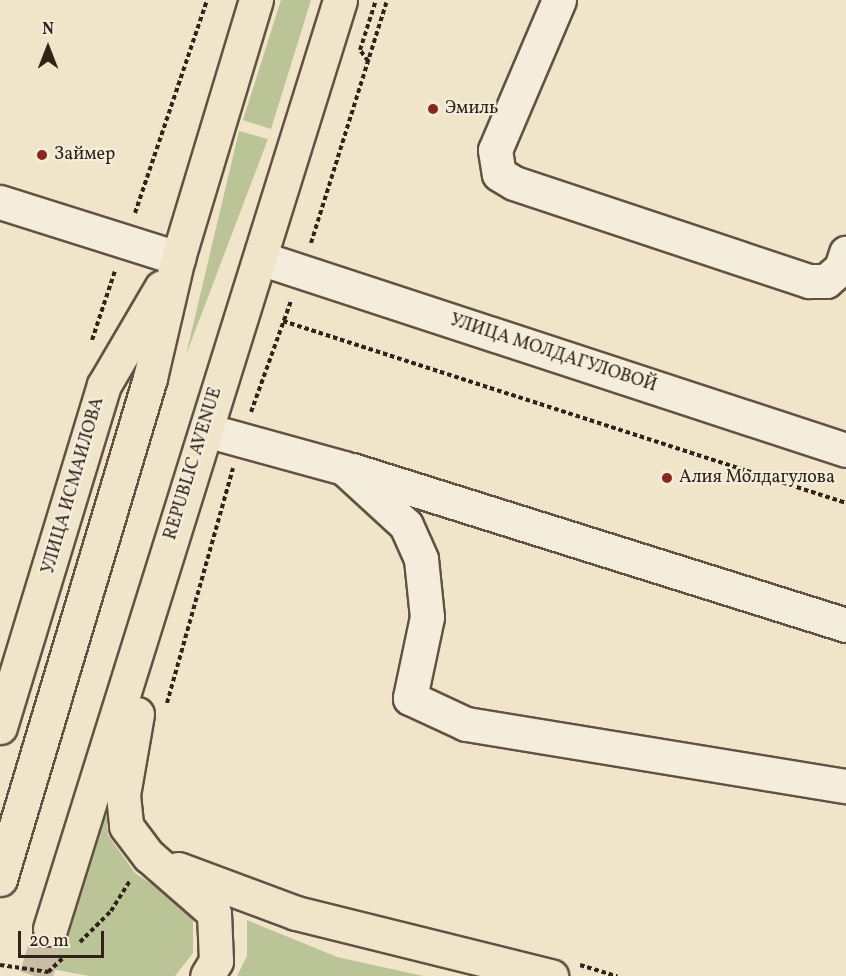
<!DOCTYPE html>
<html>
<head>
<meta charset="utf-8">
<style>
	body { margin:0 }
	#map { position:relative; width:846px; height:976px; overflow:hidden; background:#f0e4c9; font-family:Vollkorn,serif }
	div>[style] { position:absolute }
	.green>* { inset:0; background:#bac496 }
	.major-tunnel>* { height:33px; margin-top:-16.5px; transform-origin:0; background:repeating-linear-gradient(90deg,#cabda6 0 33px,transparent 0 49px) }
	.path>* { height:4px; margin-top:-2px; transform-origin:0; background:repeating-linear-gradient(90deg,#322218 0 4.5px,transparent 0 7.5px) }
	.roads { filter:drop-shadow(2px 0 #625244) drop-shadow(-2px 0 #625244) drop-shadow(0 2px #625244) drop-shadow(0 -2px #625244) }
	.minor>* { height:33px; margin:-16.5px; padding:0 16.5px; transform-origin:16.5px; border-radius:16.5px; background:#f5eddc }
	.major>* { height:33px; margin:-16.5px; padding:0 16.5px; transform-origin:16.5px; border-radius:16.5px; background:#f0e4c9 }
	.dots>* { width:16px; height:16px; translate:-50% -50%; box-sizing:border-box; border:3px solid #f5eddc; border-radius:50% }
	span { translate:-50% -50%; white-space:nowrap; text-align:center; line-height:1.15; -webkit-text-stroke:4.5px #f5eddc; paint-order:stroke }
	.poi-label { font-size:18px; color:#322218 }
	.left { translate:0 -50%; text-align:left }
	.street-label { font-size:18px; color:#322218 }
	.north { position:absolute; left:18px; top:18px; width:60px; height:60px; -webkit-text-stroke:4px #f5eddc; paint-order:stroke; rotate:0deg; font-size:16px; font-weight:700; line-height:24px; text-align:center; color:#322218 }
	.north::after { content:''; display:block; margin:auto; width:21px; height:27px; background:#322218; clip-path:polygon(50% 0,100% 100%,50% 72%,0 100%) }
	.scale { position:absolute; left:18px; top:931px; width:86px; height:27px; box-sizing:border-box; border:3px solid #322218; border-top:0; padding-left:8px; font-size:18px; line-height:21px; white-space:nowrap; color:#322218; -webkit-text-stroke:4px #f5eddc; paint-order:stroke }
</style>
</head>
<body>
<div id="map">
	<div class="green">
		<i style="clip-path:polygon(281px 0,311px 0,271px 129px,243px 120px)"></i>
		<i style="clip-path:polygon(239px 131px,268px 139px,186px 355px)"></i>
		<i style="clip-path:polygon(103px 765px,108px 835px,135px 873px,167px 894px,193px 919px,193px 953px,175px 976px,89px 976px,46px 968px)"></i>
		<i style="clip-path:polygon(247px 920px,337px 957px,423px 976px,237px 976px,247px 956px)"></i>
	</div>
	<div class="major-tunnel">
		<i style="left:36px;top:976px;width:49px;rotate:-73.4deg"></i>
	</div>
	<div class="path">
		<i style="left:368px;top:61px;width:14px;rotate:-126deg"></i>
		<i style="left:360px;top:50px;width:52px;rotate:-72.3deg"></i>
		<i style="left:135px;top:213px;width:225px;rotate:-71.3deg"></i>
		<i style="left:311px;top:243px;width:255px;rotate:-72.6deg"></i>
		<i style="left:283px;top:321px;width:592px;rotate:17.91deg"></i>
		<i style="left:92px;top:340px;width:73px;rotate:-71.6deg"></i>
		<i style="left:251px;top:412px;width:118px;rotate:-70.2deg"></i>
		<i style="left:167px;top:703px;width:244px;rotate:-74.3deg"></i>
		<i style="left:80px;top:942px;width:44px;rotate:-45deg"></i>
		<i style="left:111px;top:911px;width:36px;rotate:-58deg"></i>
		<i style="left:0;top:965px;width:49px;rotate:8.3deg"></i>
		<i style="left:48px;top:972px;width:22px;rotate:-43deg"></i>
		<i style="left:580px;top:965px;width:39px;rotate:17deg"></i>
	</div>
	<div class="roads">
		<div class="minor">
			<i style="left:559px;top:0;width:163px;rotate:113.1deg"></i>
			<i style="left:495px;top:150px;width:24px;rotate:81deg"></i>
			<i style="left:499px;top:174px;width:17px;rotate:31deg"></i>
			<i style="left:514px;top:183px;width:311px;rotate:18.4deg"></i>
			<i style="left:809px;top:281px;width:17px"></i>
			<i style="left:826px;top:281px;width:20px;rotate:-41deg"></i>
			<i style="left:841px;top:268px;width:16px;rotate:-72deg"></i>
			<i style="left:0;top:202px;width:187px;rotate:17.5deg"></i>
			<i style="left:260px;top:258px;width:617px;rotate:18.14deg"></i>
			<i style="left:224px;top:435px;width:124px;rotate:15.4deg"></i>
			<i style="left:344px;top:468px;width:84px;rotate:42.6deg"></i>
			<i style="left:406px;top:525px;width:37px;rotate:66deg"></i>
			<i style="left:421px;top:559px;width:58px;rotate:84.1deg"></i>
			<i style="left:427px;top:617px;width:83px;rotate:101.9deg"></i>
			<i style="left:410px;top:698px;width:62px;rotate:24.9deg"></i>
			<i style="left:466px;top:724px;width:385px;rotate:9.3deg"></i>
			<i style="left:352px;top:470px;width:518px;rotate:17.42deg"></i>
		</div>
		<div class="major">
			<i style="left:137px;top:714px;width:82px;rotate:99.8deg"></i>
			<i style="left:123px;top:795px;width:31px;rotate:84deg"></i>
			<i style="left:126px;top:826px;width:38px;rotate:53deg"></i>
			<i style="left:149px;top:856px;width:86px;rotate:41.2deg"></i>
			<i style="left:214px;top:913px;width:48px;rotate:87.6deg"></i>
			<i style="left:216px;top:961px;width:17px;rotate:121deg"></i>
			<i style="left:0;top:727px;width:357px;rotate:-73.1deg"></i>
			<i style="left:104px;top:385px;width:113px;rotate:-59.6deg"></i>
			<i style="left:178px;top:869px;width:126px;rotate:20.4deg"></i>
			<i style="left:296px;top:913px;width:263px;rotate:13.9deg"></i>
			<i style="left:0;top:879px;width:523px;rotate:-73.33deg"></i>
			<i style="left:150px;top:378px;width:123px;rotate:-76.9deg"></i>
			<i style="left:178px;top:258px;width:270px;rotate:-73.2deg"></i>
			<i style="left:50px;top:929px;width:973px;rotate:-72.66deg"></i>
		</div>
	</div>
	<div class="dots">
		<i style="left:433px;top:109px;background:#8f2418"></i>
		<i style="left:42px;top:155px;background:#8f2418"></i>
		<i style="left:667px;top:478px;background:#8f2418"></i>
	</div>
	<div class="poi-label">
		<span class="left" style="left:445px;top:109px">Эмиль</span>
		<span class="left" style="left:54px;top:155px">Займер</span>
		<span class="left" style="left:679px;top:478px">Алия Молдагулова</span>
	</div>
	<div class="street-label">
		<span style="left:553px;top:354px;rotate:18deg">УЛИЦА МОЛДАГУЛОВОЙ</span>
		<span style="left:194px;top:464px;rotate:-73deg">REPUBLIC AVENUE</span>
		<span style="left:74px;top:486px;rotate:-74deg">УЛИЦА ИСМАИЛОВА</span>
	</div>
	<div class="north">N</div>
	<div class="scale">20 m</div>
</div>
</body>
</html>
